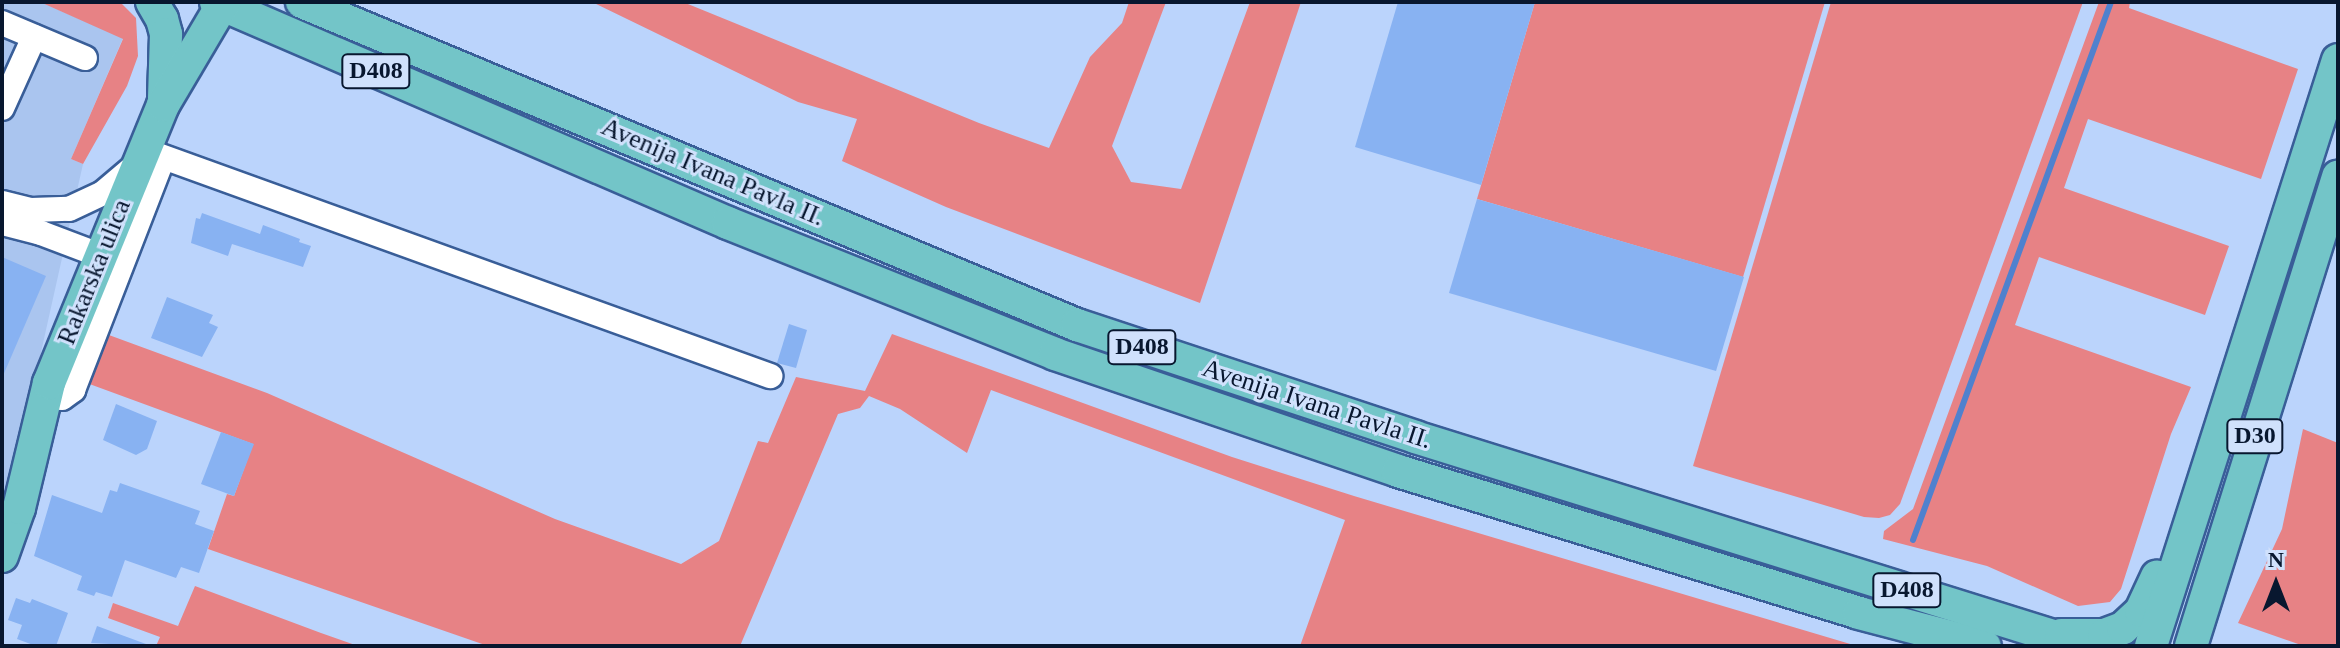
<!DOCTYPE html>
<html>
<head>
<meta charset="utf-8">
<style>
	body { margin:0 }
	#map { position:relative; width:2340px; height:648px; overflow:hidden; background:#bbd4fc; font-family:"Times New Roman",serif }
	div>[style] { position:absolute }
	.built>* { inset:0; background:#aac5ef }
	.green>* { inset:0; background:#e78285 }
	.stream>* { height:6px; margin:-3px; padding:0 3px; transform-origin:3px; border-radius:3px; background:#4f81ce }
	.building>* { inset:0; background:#88b2f2 }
	.roads { filter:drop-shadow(2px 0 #395e98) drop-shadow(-2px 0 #395e98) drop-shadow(0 2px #395e98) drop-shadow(0 -2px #395e98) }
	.minor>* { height:24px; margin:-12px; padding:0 12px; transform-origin:12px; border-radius:12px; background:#fff }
	.major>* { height:32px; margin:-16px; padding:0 16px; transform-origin:16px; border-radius:16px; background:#73c5c8 }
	span { translate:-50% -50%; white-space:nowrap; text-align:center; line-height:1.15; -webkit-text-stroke:6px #d0e1fc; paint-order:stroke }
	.shield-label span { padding:2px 6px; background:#d0e1fc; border:2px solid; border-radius:6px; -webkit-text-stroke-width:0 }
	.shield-label { font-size:24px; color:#08172f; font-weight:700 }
	.street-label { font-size:26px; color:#08172f }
	.frame { position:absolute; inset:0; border:4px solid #08172f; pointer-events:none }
	.north { position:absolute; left:2236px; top:544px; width:80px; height:80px; -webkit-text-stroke:6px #d0e1fc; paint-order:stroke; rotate:0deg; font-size:22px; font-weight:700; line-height:32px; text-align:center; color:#08172f }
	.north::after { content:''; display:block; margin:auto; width:28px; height:36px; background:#08172f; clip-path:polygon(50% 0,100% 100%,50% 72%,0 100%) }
</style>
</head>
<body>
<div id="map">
	<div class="built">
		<i style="clip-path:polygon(2px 2px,40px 2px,123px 38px,71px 159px,83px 164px,21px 442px,2px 496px)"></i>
	</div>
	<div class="green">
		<i style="clip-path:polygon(40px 2px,120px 2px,136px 18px,138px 56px,127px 86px,83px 164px,71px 159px,123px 39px)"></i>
		<i style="clip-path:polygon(592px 2px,683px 2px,979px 123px,1049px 148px,1090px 57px,1122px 23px,1129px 2px,1166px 2px,1112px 146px,1131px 182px,1181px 189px,1250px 2px,1301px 2px,1200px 303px,946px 207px,842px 161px,857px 119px,798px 102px)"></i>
		<i style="clip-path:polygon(1535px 2px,1825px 2px,1743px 277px,1477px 199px)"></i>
		<i style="clip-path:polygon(1831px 2px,2083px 2px,1900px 504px,1890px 515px,1879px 518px,1864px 517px,1693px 466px)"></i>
		<i style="clip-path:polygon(2099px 2px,2130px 2px,2129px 8px,2298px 69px,2261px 179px,2088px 119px,2064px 188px,2229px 246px,2205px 315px,2039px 257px,2015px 325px,2191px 387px,2171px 434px,2121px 589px,2110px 602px,2078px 606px,1987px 566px,1883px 539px,1884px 531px,1913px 509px)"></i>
		<i style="clip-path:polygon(98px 331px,267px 393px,555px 519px,681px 564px,719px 541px,758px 441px,768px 443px,796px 377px,865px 391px,892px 334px,1232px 457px,1354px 496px,1857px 646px,1300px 646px,1345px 520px,991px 390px,967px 453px,900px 409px,869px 396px,860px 408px,838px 414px,740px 646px,488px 646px,208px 549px,227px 494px,234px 496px,253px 444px,84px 382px)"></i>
		<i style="clip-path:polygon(2303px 429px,2338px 443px,2338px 646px,2304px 646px,2238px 623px,2282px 529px)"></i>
		<i style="clip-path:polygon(195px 586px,321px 633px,358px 646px,156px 646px,160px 637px,108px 618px,113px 603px,178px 626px)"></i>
	</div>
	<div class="stream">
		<i style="left:1913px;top:540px;width:573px;rotate:-69.79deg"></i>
	</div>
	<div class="building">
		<i style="clip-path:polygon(1398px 2px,1535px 2px,1481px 185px,1355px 147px)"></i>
		<i style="clip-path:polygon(1477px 199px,1744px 277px,1716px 371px,1449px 293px)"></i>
		<i style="clip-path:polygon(202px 213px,260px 234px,263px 225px,300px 239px,299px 242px,311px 246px,303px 267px,232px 244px,228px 256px,191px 243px,196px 218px,200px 219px)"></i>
		<i style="clip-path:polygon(2px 257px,46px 276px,2px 378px)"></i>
		<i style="clip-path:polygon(167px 297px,213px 315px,209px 323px,218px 327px,202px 357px,151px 338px)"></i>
		<i style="clip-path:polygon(789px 324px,807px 330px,796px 368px,777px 363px)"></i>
		<i style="clip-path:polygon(116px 404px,157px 421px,147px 449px,136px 455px,103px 440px)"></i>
		<i style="clip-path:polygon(221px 432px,254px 444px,234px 496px,201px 484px)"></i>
		<i style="clip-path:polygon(120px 483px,200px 511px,195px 524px,214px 531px,199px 573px,181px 567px,176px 578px,125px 560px,112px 597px,96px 592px,94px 596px,77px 590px,82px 576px,34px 556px,52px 495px,102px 513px,110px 490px,117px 492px)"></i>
		<i style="clip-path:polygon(16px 598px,30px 603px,32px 599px,68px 613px,56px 646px,36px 646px,17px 639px,22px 625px,8px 620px)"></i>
		<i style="clip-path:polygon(97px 626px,146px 644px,146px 646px,91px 643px)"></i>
	</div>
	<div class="roads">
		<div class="minor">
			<i style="left:2px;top:23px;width:90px;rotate:22.9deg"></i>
			<i style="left:2px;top:108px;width:78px;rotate:-65.7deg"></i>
			<i style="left:144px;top:150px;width:666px;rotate:19.85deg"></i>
			<i style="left:2px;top:203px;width:30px;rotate:14deg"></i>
			<i style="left:31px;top:210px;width:38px;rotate:-2deg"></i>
			<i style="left:69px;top:209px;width:38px;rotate:-25deg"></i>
			<i style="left:103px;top:193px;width:43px;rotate:-40.3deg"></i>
			<i style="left:2px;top:223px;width:40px;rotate:14.4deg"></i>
			<i style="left:41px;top:233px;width:65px;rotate:20.7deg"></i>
			<i style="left:44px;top:395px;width:18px;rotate:9deg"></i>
			<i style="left:62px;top:398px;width:14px;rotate:-36deg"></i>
			<i style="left:73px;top:390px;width:249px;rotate:-68.8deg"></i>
		</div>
		<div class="major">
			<i style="left:152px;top:2px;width:20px;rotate:60deg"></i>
			<i style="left:162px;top:19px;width:16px;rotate:75deg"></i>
			<i style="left:166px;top:34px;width:64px;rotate:91.8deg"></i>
			<i style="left:216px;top:2px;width:558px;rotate:23.35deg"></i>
			<i style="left:728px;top:223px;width:352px;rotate:21.8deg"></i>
			<i style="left:1055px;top:354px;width:362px;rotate:18.8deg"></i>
			<i style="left:1398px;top:471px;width:482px;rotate:17.1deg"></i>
			<i style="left:1859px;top:613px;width:130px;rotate:14.7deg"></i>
			<i style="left:302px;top:2px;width:840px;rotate:22.63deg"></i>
			<i style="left:1077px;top:325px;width:356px;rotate:18.3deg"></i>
			<i style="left:1415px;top:437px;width:702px;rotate:17.32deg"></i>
			<i style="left:2px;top:556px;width:51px;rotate:-70.5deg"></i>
			<i style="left:19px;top:508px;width:129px;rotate:-76.5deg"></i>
			<i style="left:49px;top:383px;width:300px;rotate:-67.7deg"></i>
			<i style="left:163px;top:105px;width:120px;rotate:-59.4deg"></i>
			<i style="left:2061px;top:635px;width:43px"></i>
			<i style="left:2104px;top:635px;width:20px;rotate:-20deg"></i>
			<i style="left:2123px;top:628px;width:25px;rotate:-43deg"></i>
			<i style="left:2141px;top:611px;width:38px;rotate:-65deg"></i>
			<i style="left:2151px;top:646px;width:615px;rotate:-72.3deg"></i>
			<i style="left:2191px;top:646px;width:492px;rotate:-72.6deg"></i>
		</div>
	</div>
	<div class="shield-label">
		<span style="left:376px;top:71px">D408</span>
		<span style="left:1142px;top:347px">D408</span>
		<span style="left:2255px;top:436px">D30</span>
		<span style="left:1907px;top:590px">D408</span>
	</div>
	<div class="street-label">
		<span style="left:713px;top:172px;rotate:23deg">Avenija Ivana Pavla II.</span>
		<span style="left:94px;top:272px;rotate:-68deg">Rakarska ulica</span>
		<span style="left:1317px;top:404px;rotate:18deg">Avenija Ivana Pavla II.</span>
	</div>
	<div class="frame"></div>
	<div class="north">N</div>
</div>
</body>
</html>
